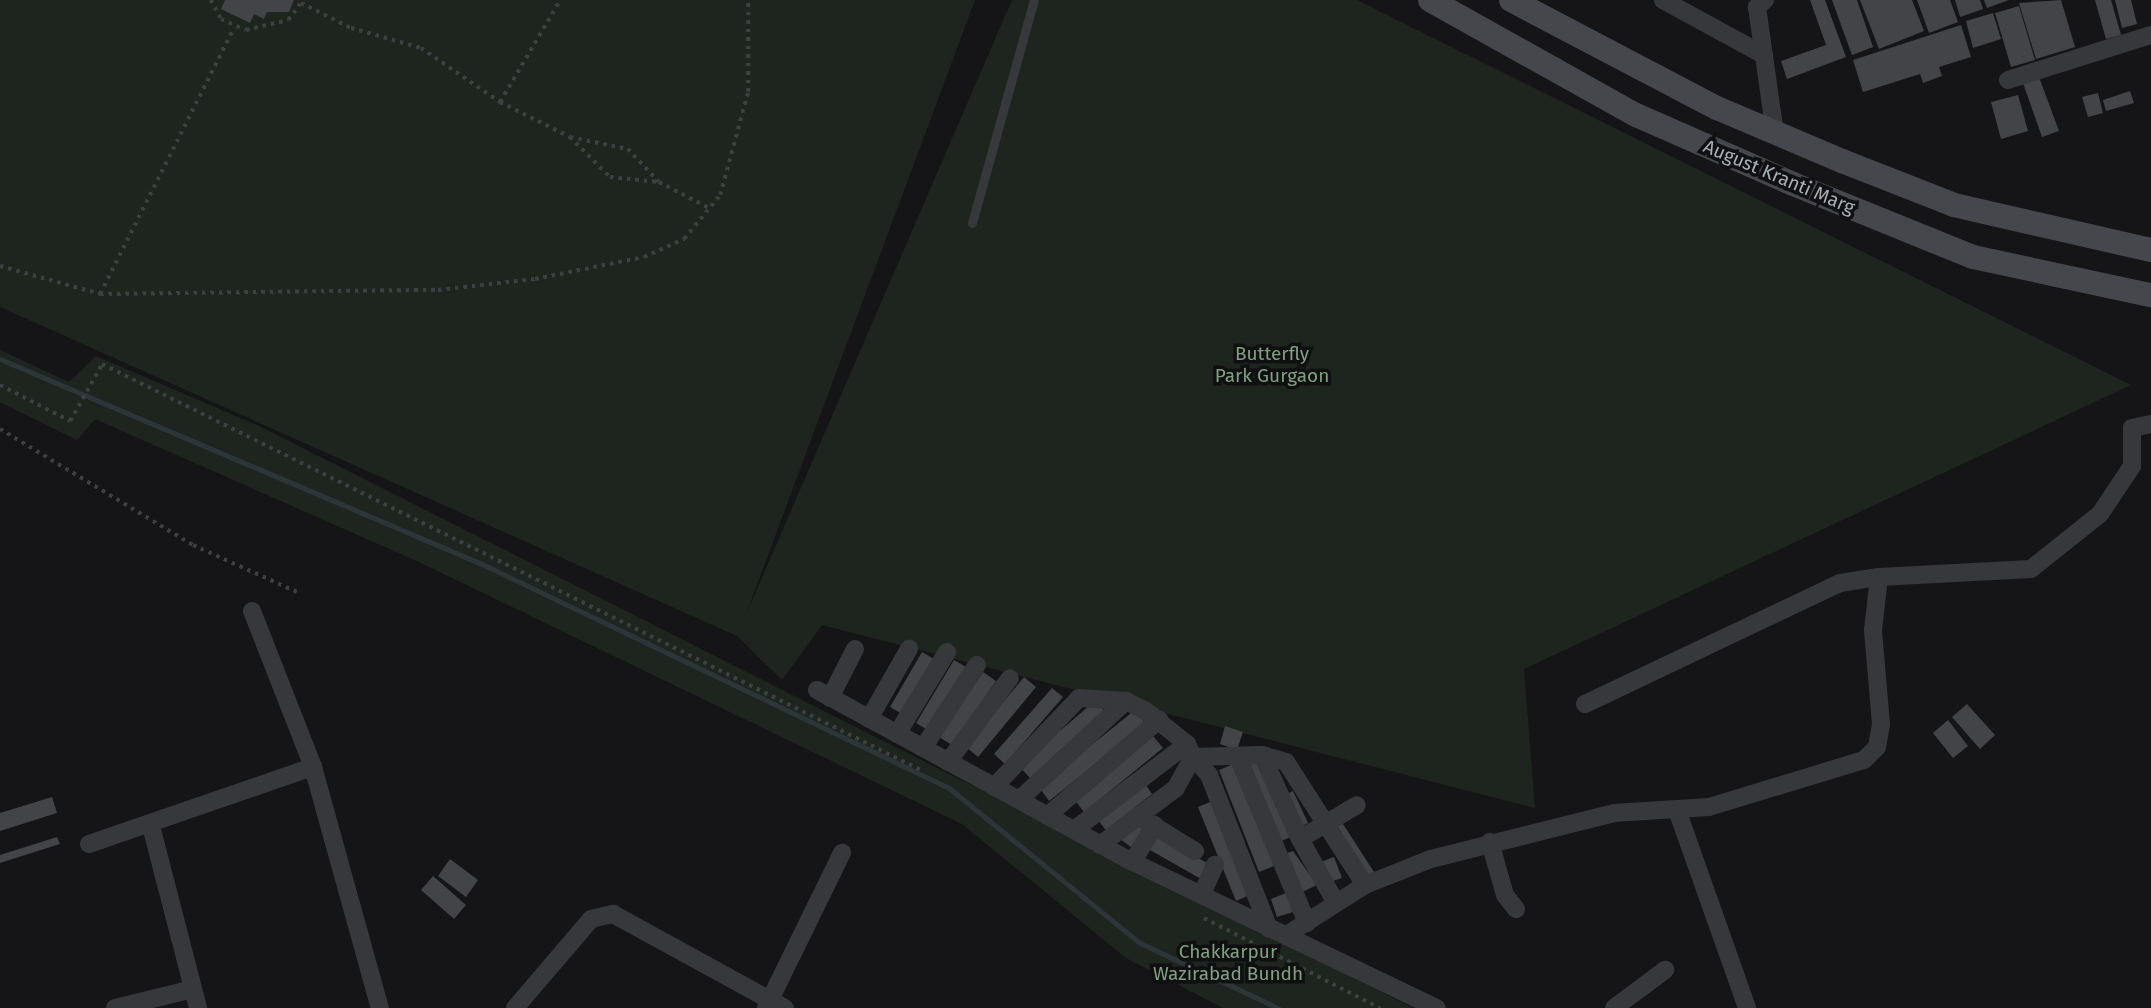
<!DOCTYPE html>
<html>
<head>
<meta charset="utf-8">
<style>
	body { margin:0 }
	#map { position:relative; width:2151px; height:1008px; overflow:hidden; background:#151517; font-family:"Fira Sans",sans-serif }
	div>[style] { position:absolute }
	.green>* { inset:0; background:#1e251e }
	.stream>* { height:5px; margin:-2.5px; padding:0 2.5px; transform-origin:2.5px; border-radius:2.5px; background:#2c353a }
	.building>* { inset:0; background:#424447 }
	.path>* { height:3.5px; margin-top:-1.75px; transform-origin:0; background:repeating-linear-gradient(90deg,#3d3f43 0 3.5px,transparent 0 8.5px) }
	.lane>* { height:9px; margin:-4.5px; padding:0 4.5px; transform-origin:4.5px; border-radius:4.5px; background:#36383c }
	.street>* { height:18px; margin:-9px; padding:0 9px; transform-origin:9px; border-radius:9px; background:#36383c }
	.secondary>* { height:24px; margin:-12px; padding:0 12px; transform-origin:12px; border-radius:12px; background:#45474c }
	span { translate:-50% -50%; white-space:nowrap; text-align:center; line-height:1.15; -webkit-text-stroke:7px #101012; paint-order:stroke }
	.street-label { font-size:19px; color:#a8aeb6 }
	.park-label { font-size:19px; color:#80a180 }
</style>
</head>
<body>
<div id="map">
	<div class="green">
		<i style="clip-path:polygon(0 0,975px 0,745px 617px,1012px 0,1357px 0,2131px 385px,1524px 669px,1535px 808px,822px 625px,782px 680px,737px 636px,0 307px)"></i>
		<i style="clip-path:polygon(0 350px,69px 382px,96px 356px,259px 426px,1413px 1008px,1223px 1008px,1126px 958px,962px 824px,421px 563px,95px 419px,77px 440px,0 402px)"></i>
	</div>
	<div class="stream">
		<i style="left:0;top:359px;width:524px;rotate:23.04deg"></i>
		<i style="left:482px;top:564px;width:518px;rotate:25.63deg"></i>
		<i style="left:949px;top:788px;width:246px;rotate:39.1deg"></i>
		<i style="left:1140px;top:943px;width:153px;rotate:25.2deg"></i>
	</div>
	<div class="building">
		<i style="clip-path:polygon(225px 0,294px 0,289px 12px,267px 12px,264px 19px,254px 14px,250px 23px,221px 9px)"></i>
		<i style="clip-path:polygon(1810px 0,1825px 0,1846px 57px,1787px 79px,1781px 61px,1826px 45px)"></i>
		<i style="clip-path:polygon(1832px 0,1857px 0,1873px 47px,1852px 55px)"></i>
		<i style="clip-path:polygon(1860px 0,1912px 0,1924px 31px,1879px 49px)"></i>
		<i style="clip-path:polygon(1917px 0,1950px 0,1958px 22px,1929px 33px)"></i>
		<i style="clip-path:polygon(1955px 0,1980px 0,1983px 9px,1960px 17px)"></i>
		<i style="clip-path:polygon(1984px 0,2009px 0,1987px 8px)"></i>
		<i style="clip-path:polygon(2061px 0,2075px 47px,2036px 59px,2019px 3px)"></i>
		<i style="clip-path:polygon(2095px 0,2111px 0,2121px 35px,2106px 39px)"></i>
		<i style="clip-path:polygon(2115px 0,2131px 0,2137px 24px,2122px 28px)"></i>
		<i style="clip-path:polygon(2019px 6px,2035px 60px,2011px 67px,1995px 13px)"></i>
		<i style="clip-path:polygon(1993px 13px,2001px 39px,1973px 48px,1966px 21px)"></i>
		<i style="clip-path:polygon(1961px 25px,1971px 57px,1939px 67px,1942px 76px,1923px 83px,1920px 74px,1863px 92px,1853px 60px)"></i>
		<i style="clip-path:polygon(2039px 77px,2059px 131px,2042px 137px,2023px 83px)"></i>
		<i style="clip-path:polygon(2130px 91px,2134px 103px,2106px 111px,2103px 100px)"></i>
		<i style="clip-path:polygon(2098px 93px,2103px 113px,2088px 117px,2082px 97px)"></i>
		<i style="clip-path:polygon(2018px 95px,2028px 131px,2001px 139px,1991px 102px)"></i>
		<i style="clip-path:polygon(922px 652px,934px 659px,902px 714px,890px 707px)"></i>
		<i style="clip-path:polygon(954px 660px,966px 667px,928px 730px,916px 723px)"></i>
		<i style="clip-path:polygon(983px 672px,996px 681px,952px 745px,939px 737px)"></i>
		<i style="clip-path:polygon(1024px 677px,1036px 687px,978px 757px,966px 747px)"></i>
		<i style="clip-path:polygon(1052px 688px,1063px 697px,1005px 764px,994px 754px)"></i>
		<i style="clip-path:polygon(1096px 700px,1106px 713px,1030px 778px,1019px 766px)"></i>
		<i style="clip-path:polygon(1967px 704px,1995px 735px,1980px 749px,1952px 717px)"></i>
		<i style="clip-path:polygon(1135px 710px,1146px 724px,1049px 801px,1039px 787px)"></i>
		<i style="clip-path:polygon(1948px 720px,1968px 746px,1953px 758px,1933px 733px)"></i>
		<i style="clip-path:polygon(1225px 726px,1243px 732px,1237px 750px,1220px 744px)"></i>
		<i style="clip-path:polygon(1153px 736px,1163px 748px,1084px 812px,1074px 799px)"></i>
		<i style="clip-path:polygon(1259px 760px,1291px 837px,1276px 843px,1245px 766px)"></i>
		<i style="clip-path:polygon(1236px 763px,1276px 865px,1259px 872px,1219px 770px)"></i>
		<i style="clip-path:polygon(1144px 782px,1152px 794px,1106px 830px,1097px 819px)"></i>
		<i style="clip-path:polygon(1293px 791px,1308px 823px,1301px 827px,1285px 795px)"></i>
		<i style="clip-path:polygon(52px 797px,57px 813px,0 831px,0 813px)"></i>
		<i style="clip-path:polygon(1215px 800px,1252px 894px,1236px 901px,1198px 807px)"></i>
		<i style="clip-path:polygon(1341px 821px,1374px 872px,1365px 877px,1332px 827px)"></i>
		<i style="clip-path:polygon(1133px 822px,1144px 829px,1131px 847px,1120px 839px)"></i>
		<i style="clip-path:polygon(1158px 836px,1209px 864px,1201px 879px,1150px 850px)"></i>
		<i style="clip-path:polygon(57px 837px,60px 844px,0 863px,0 855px)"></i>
		<i style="clip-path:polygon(1293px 851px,1317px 885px,1302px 892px,1285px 854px)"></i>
		<i style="clip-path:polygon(1334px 857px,1342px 878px,1326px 883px,1318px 863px)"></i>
		<i style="clip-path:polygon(450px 859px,478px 880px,466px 897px,438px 876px)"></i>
		<i style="clip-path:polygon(433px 876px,466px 905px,454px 919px,421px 890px)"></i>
		<i style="clip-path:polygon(1286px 893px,1293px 912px,1277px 917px,1271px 899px)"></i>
	</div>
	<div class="path">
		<i style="left:211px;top:0;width:21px;rotate:62deg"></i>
		<i style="left:221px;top:19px;width:27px;rotate:24deg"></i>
		<i style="left:246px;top:30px;width:43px;rotate:-13.4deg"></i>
		<i style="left:288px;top:20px;width:25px;rotate:-53deg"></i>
		<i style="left:301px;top:3px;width:56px;rotate:26.6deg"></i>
		<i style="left:351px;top:28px;width:73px;rotate:15.9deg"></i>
		<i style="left:421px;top:48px;width:96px;rotate:34.4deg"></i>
		<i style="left:500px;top:102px;width:78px;rotate:26.6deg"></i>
		<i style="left:570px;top:137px;width:57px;rotate:45deg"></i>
		<i style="left:610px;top:177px;width:49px;rotate:5.8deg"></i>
		<i style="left:659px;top:182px;width:59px;rotate:27.4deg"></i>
		<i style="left:500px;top:102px;width:118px;rotate:-59.5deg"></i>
		<i style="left:570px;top:137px;width:59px;rotate:11.7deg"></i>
		<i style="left:628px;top:149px;width:45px;rotate:46.8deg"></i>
		<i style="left:0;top:266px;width:104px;rotate:15.6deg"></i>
		<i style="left:100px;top:294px;width:338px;rotate:-0.7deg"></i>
		<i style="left:438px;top:290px;width:98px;rotate:-6.5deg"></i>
		<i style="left:535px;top:279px;width:111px;rotate:-11.4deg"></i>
		<i style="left:644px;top:257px;width:44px;rotate:-24.2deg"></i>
		<i style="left:684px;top:239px;width:57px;rotate:-50.7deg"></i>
		<i style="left:720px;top:195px;width:107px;rotate:-74.8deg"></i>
		<i style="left:748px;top:92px;width:92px;rotate:-90deg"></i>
		<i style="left:100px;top:294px;width:298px;rotate:-63.3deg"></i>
		<i style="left:0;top:385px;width:79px;rotate:27.2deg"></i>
		<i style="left:70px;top:421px;width:65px;rotate:-60.7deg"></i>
		<i style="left:102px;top:364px;width:914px;rotate:26.37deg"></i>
		<i style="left:0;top:429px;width:225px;rotate:31deg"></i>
		<i style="left:193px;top:545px;width:114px;rotate:24.3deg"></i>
		<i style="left:1204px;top:918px;width:198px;rotate:27.1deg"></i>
	</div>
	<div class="lane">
		<i style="left:972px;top:223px;width:231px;rotate:-74.5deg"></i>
	</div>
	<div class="street">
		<i style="left:1663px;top:0;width:115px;rotate:28.6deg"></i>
		<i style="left:1765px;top:0;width:11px;rotate:139deg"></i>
		<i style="left:1757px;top:7px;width:127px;rotate:81.9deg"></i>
		<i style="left:2008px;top:80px;width:150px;rotate:-17.5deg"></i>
		<i style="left:252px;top:611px;width:168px;rotate:68.6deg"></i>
		<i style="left:313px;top:767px;width:250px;rotate:74.5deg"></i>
		<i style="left:817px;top:690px;width:360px;rotate:28.6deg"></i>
		<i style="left:1133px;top:862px;width:337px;rotate:25.7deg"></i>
		<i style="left:830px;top:698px;width:55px;rotate:-63deg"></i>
		<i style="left:1585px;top:704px;width:282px;rotate:-25.4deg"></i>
		<i style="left:1840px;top:583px;width:39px;rotate:-9deg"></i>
		<i style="left:869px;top:719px;width:81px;rotate:-60.3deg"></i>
		<i style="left:897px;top:734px;width:96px;rotate:-58.6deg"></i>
		<i style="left:923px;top:748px;width:99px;rotate:-57deg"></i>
		<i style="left:1262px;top:755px;width:92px;rotate:65.7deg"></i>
		<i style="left:1193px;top:757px;width:69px;rotate:-1.7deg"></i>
		<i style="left:1262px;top:755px;width:25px;rotate:16deg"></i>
		<i style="left:1286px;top:762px;width:146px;rotate:57.3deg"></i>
		<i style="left:1193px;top:757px;width:24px;rotate:48deg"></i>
		<i style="left:1209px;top:775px;width:165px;rotate:68.7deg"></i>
		<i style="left:1238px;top:757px;width:180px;rotate:67.4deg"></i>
		<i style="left:948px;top:762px;width:104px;rotate:-53.6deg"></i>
		<i style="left:994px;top:787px;width:123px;rotate:-46.3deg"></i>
		<i style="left:1079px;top:698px;width:47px;rotate:3.7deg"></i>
		<i style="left:1126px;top:701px;width:22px;rotate:27deg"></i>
		<i style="left:1146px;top:711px;width:53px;rotate:38.8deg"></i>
		<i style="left:1187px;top:744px;width:14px;rotate:65deg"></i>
		<i style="left:1193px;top:757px;width:35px;rotate:119deg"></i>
		<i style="left:1176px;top:788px;width:95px;rotate:143.1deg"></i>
		<i style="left:1019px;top:800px;width:146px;rotate:-42.8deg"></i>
		<i style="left:1677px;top:810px;width:210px;rotate:70.5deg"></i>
		<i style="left:1047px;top:816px;width:148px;rotate:-40.6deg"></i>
		<i style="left:1138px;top:816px;width:67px;rotate:31.6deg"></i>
		<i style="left:151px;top:826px;width:188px;rotate:75.5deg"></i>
		<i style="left:1074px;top:830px;width:142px;rotate:-37.3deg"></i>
		<i style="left:1490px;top:842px;width:55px;rotate:74.2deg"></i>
		<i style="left:1505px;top:895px;width:18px;rotate:52deg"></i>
		<i style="left:89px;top:844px;width:237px;rotate:-19deg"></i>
		<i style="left:1133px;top:862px;width:43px;rotate:-60.4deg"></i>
		<i style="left:1202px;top:894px;width:32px;rotate:-66deg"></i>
		<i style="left:1336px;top:903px;width:73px;rotate:-119.4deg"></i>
		<i style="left:1300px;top:839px;width:66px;rotate:-30.8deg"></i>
		<i style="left:1285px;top:936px;width:95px;rotate:-32.5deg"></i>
		<i style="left:1365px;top:885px;width:71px;rotate:-21.5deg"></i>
		<i style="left:1431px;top:859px;width:189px;rotate:-14.1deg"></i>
		<i style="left:1614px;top:813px;width:95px;rotate:-3.6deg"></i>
		<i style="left:1709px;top:807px;width:162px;rotate:-16.9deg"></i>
		<i style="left:1864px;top:760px;width:18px;rotate:-45deg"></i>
		<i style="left:1877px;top:747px;width:23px;rotate:-80deg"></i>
		<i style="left:1881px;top:724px;width:94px;rotate:-94.9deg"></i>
		<i style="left:1873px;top:630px;width:53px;rotate:-83.5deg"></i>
		<i style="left:1879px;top:577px;width:152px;rotate:-3deg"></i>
		<i style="left:2031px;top:569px;width:88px;rotate:-38.6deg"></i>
		<i style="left:2100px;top:514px;width:58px;rotate:-56.3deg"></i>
		<i style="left:2132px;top:466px;width:38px;rotate:-90deg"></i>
		<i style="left:2132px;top:428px;width:19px;rotate:-12deg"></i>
		<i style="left:115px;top:1008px;width:80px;rotate:-13.7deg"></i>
		<i style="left:515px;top:1008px;width:117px;rotate:-49.5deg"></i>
		<i style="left:591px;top:919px;width:23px;rotate:-13deg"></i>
		<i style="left:613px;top:914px;width:196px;rotate:28.7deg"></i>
		<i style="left:766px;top:1008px;width:173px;rotate:-63.9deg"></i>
		<i style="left:1614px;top:1008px;width:64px;rotate:-36.7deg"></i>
	</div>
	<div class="secondary">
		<i style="left:1430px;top:0;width:236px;rotate:29.2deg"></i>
		<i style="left:1636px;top:115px;width:171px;rotate:23.7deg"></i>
		<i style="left:1793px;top:184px;width:194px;rotate:22.1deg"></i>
		<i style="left:1973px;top:257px;width:182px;rotate:12.1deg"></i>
		<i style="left:1511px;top:0;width:233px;rotate:27.7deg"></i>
		<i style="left:1717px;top:108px;width:136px;rotate:23deg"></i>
		<i style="left:1842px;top:161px;width:120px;rotate:21.4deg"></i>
		<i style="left:1954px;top:205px;width:202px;rotate:12.9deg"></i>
	</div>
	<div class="street-label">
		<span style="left:1779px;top:177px;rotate:23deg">August Kranti Marg</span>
	</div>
	<div class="park-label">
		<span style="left:1272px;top:365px">Butterfly<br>Park Gurgaon</span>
		<span style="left:1228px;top:963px">Chakkarpur<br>Wazirabad Bundh</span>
	</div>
</div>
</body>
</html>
